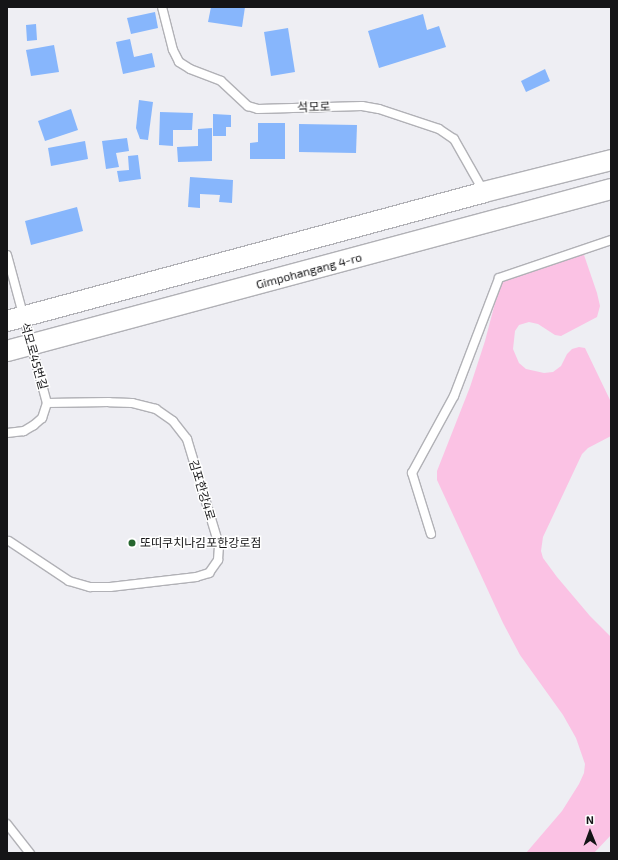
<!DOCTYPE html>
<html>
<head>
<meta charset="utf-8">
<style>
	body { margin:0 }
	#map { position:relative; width:618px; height:860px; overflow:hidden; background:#eeeef3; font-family:"Exo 2","Noto Sans KR",sans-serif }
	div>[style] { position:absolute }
	.green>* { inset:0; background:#fbc2e4 }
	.building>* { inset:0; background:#87b6fc }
	.roads { filter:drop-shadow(1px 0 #b1b1b6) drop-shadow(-1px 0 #b1b1b6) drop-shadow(0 1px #b1b1b6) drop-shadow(0 -1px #b1b1b6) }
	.service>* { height:8px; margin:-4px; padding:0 4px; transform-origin:4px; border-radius:4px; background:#fff }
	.tertiary>* { height:20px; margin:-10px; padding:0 10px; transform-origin:10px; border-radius:10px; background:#fff }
	.dots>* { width:11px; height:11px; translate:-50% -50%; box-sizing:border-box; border:2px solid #fff; border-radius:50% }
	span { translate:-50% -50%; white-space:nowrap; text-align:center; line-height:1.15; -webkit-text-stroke:3px #fff; paint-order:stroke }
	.street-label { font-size:12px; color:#151517 }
	.poi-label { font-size:12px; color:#151517 }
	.left { translate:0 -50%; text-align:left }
	.frame { position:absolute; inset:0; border:8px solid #151517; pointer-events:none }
	.north { position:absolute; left:570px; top:812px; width:40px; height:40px; -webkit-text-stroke:3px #fff; paint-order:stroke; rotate:359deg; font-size:11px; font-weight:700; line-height:16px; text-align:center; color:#151517 }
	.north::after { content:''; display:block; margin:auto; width:14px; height:18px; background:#151517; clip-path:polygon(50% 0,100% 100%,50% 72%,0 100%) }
</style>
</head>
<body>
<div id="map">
	<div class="green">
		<i style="clip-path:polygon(580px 251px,584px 255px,597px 293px,600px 306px,597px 317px,561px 336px,555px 335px,538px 324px,529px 322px,519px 325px,515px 331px,513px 349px,519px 363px,526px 369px,544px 373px,553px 372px,561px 366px,567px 354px,572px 349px,579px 347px,585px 348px,611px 402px,611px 436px,588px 448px,582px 454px,543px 537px,541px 551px,543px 558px,557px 577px,590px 616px,611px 637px,611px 835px,594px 853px,526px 853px,562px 811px,579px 784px,584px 773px,585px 764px,576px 738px,563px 715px,520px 655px,503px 623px,437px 480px,437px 471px,470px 387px,485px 341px,501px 280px)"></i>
	</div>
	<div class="building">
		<i style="clip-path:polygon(211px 7px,245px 7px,242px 27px,208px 22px)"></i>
		<i style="clip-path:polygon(155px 12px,158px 28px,131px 34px,127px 18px)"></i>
		<i style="clip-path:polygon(423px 14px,427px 30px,439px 26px,446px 47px,379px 68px,368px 31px)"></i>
		<i style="clip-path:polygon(36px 24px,37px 40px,27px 41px,26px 25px)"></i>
		<i style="clip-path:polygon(288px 28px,295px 72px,271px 76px,264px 32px)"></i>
		<i style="clip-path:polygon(130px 39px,134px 57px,152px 53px,155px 67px,123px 74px,116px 42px)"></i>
		<i style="clip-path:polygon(54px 45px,59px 72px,31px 76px,26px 50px)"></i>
		<i style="clip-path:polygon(545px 69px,550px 81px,526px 92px,521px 81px)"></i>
		<i style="clip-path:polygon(139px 100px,153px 102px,148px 140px,140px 139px,136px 128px)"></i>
		<i style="clip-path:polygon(71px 109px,78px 130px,45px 141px,38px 121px)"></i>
		<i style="clip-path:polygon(160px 112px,193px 113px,192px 130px,173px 130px,173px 146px,159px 145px)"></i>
		<i style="clip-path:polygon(213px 114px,231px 115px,231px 127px,226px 127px,226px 136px,213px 136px)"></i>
		<i style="clip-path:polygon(258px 123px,285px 123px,285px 159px,250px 159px,250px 143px,258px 142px)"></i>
		<i style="clip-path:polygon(299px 124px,357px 125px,356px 153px,299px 152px)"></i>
		<i style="clip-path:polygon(212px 128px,212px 161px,178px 162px,177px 147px,198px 146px,198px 129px)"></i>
		<i style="clip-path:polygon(127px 138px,129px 151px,116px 153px,119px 167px,106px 169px,102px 141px)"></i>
		<i style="clip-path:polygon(85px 141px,88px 159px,51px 166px,48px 148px)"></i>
		<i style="clip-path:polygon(138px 155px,141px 179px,119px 182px,117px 171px,129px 170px,128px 156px)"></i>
		<i style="clip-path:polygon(190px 177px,233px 180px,232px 203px,219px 202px,220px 195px,200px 194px,200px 208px,188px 207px)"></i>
		<i style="clip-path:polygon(77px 207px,83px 231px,31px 245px,25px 221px)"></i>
	</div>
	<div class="roads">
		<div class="service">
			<i style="left:162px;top:7px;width:44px;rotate:75.7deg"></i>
			<i style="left:173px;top:50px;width:13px;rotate:63deg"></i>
			<i style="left:179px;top:62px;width:13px;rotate:32deg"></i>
			<i style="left:190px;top:69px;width:33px;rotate:21deg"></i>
			<i style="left:221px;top:81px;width:37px;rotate:43deg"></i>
			<i style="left:248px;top:106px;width:10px;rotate:17deg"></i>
			<i style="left:258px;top:109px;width:104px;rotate:-1.7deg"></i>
			<i style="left:362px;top:106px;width:17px;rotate:10deg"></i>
			<i style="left:379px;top:109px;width:63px;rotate:18.4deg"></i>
			<i style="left:439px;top:129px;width:18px;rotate:34deg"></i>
			<i style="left:454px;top:139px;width:61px;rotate:60.5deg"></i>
			<i style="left:7px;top:255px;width:153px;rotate:74.9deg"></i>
			<i style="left:47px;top:403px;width:16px;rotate:108deg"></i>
			<i style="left:42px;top:418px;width:11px;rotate:139deg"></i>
			<i style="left:34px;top:425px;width:12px;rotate:149deg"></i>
			<i style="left:24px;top:431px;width:17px;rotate:173deg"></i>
			<i style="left:431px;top:534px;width:64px;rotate:-107.3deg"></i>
			<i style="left:412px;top:473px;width:88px;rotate:-61.4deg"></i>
			<i style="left:454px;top:396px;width:126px;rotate:-69.1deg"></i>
			<i style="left:499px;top:278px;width:118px;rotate:-18.7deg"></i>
			<i style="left:9px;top:541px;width:72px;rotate:33.7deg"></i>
			<i style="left:69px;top:581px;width:22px;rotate:16deg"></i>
			<i style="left:90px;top:587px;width:20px"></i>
			<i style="left:110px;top:587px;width:87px;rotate:-6.6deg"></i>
			<i style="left:196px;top:577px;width:14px;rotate:-17deg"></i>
			<i style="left:209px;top:573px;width:16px;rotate:-55deg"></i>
			<i style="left:218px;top:560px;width:15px;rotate:-86deg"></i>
			<i style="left:219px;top:545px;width:111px;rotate:-106.8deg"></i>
			<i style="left:187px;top:439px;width:23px;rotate:-128deg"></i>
			<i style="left:173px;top:421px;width:21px;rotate:-145deg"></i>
			<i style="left:156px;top:409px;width:25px;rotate:-166deg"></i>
			<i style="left:132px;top:403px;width:23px;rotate:-178deg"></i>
			<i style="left:109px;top:402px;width:62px;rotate:179.1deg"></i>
			<i style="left:7px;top:824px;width:37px;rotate:52deg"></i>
		</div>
		<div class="tertiary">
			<i style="left:7px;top:321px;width:494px;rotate:-15.1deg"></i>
			<i style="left:484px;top:192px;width:131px;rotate:-14.1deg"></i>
			<i style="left:7px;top:351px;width:625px;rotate:-15.01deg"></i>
		</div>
	</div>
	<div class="dots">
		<i style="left:132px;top:543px;background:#26662f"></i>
	</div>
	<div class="street-label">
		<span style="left:314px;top:107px;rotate:-2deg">석모로</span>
		<span style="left:309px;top:271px;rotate:-15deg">Gimpohangang 4-ro</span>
		<span style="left:34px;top:356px;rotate:74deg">석모로45번길</span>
		<span style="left:202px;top:490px;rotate:73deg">김포한강4로</span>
	</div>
	<div class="poi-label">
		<span class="left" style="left:140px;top:543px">또띠쿠치나김포한강로점</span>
	</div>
	<div class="frame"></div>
	<div class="north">N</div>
</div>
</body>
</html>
